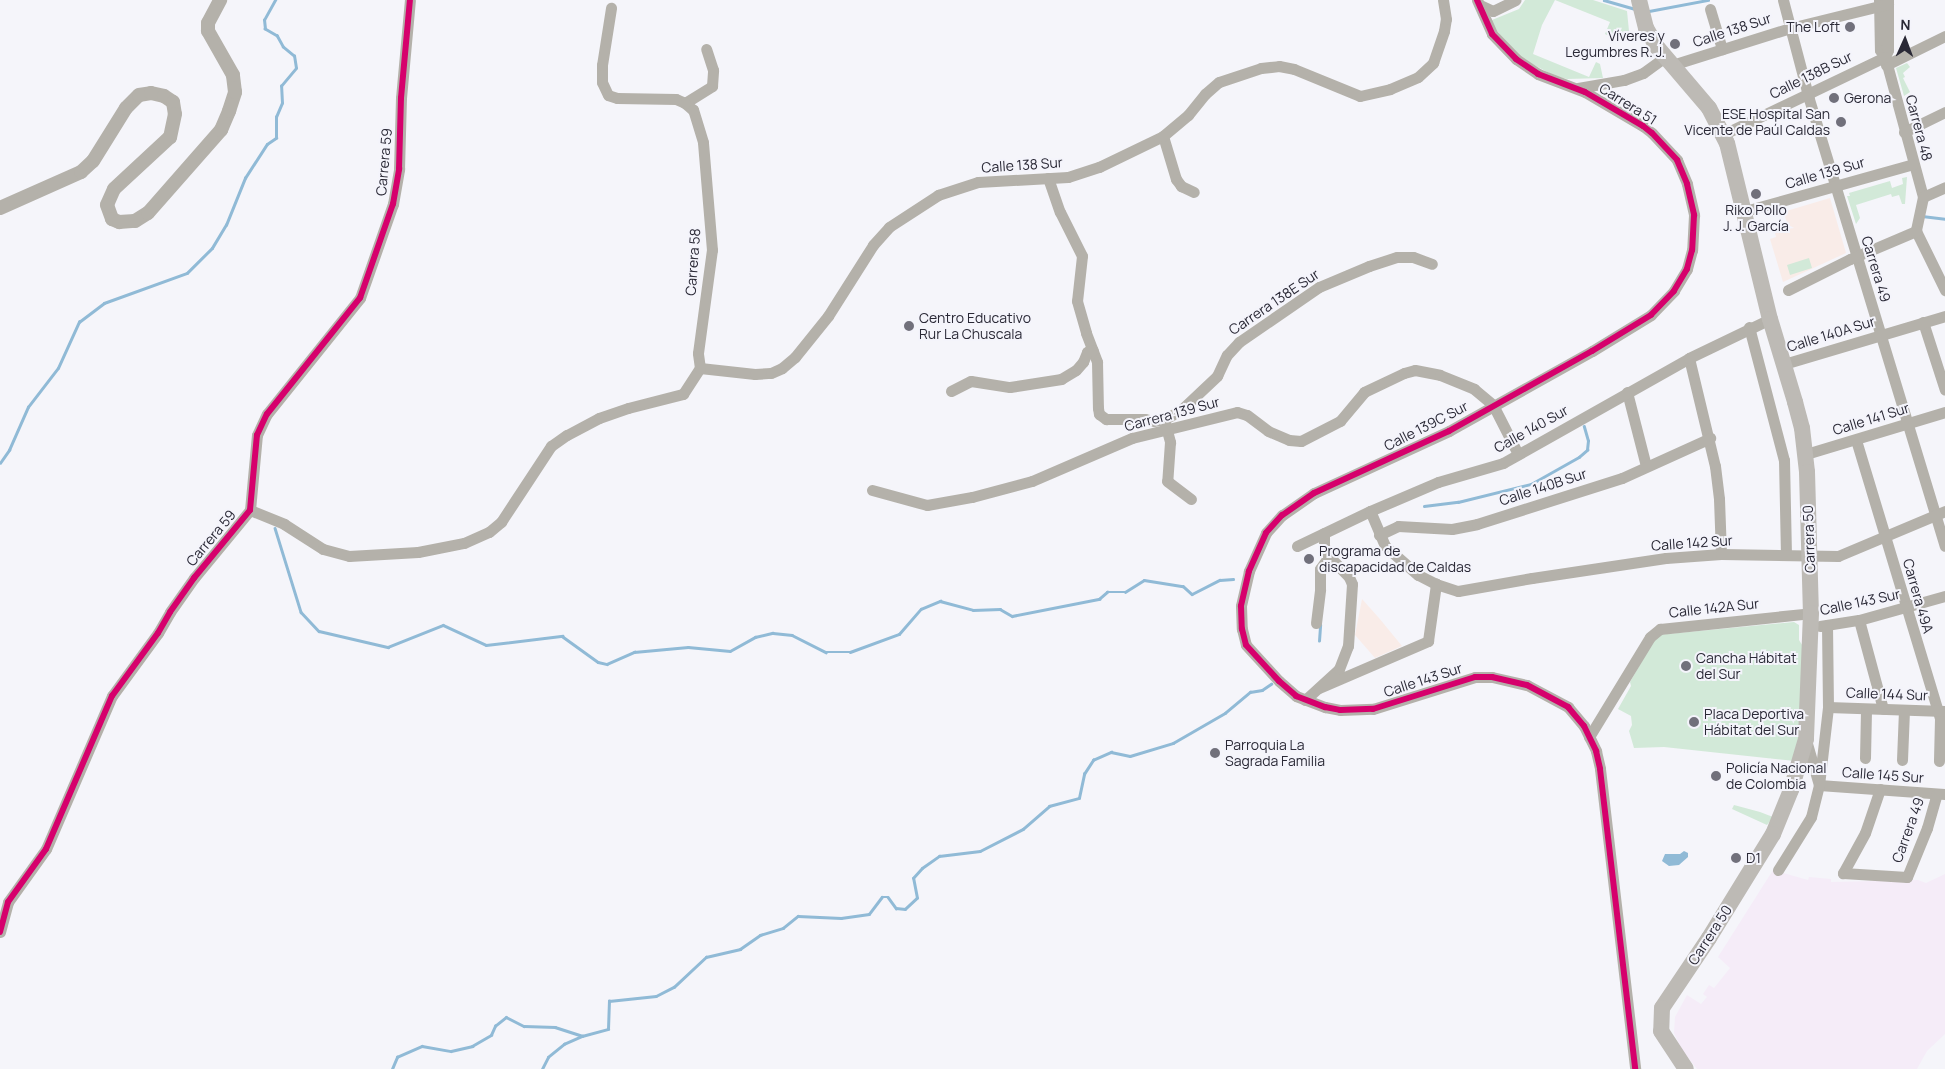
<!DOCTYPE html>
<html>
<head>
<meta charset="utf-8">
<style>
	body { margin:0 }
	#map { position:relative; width:1945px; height:1069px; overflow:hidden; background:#f5f5fa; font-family:Manrope,sans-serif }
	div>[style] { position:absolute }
	.industrial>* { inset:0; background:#f5ecf8 }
	.education>* { inset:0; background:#f9ece8 }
	.green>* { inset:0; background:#d2e9d8 }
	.water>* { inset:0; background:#90bad6 }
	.stream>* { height:2.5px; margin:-1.25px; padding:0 1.25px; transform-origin:1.25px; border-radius:1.25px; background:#90bad6 }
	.minor>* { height:11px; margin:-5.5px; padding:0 5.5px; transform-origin:5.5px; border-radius:5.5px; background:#b4b1aa }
	.tertiary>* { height:14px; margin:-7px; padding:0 7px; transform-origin:7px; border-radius:7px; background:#b4b1aa }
	.secondary>* { height:16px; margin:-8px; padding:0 8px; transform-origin:8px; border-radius:8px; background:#bdbab5 }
	.cycleway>* { height:6px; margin:-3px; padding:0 3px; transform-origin:3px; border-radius:3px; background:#d6006c }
	.dots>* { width:14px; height:14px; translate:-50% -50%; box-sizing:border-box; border:2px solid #f4f4fb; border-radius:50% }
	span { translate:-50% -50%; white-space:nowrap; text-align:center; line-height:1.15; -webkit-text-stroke:4px #f4f4fb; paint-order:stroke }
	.poi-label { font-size:14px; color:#2a2936 }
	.right { translate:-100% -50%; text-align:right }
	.left { translate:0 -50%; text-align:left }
	.street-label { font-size:14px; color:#2a2936 }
	.north { position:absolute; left:1880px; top:15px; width:50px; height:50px; -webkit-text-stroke:4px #f4f4fb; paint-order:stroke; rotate:2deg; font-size:14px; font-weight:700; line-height:20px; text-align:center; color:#2a2936 }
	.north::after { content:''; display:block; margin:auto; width:18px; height:22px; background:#2a2936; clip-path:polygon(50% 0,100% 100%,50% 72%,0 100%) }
</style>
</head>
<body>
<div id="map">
	<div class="industrial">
		<i style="clip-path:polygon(1773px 870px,1808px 880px,1809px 877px,1831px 879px,1831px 882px,1918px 880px,1926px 883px,1945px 874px,1945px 1034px,1927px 1051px,1917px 1069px,1697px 1069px,1682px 1050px,1674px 1033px,1675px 1017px,1687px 995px,1701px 1004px,1707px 997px,1703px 994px,1709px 985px,1714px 988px,1730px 968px,1718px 957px)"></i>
	</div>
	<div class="education">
		<i style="clip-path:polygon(1830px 198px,1846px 253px,1783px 282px,1770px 239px,1776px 237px,1774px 229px,1783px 227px,1783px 224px,1787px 222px,1783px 212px)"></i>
		<i style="clip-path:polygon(1362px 599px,1379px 618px,1402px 646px,1375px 658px,1355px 635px)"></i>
	</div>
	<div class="green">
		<i style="clip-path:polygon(1525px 0,1555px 0,1542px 25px,1533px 54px,1589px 77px,1596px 62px,1600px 64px,1603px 78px,1567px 79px,1555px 76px,1515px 55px,1492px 24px,1492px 20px,1519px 9px)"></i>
		<i style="clip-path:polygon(1555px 0,1593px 0,1627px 11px,1629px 31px,1607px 35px,1605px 34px,1610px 22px)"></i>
		<i style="clip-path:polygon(1907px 63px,1910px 67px,1903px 73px,1905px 77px,1903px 78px,1910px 92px,1904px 96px,1896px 68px)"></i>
		<i style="clip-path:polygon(1907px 177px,1905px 204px,1902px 204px,1899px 195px,1892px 197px,1891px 194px,1856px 205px,1860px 218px,1856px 224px,1847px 196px,1850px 196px,1849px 193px,1890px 181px,1892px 188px,1903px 184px,1902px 178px)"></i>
		<i style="clip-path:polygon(1809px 258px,1812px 268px,1790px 275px,1787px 265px)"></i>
		<i style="clip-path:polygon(1794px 622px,1799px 625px,1799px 640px,1804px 648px,1801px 729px,1795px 761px,1664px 747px,1634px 748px,1629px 731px,1632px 725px,1631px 716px,1618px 709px,1631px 686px,1630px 682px,1657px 635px)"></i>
		<i style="clip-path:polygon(1734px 805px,1760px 812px,1773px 817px,1767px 825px,1732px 809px)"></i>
	</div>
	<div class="water">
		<i style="clip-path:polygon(1684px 851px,1688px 853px,1688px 857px,1679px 865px,1669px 866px,1662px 861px,1665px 854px,1680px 854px)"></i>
	</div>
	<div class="stream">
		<i style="left:1604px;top:0;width:33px;rotate:16deg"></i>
		<i style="left:1649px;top:11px;width:60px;rotate:-10.6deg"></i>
		<i style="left:1922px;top:216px;width:23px;rotate:7deg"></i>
		<i style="left:0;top:463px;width:16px;rotate:-55deg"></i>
		<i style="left:9px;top:450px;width:47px;rotate:-66.2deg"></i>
		<i style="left:28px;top:407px;width:49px;rotate:-52.4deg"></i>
		<i style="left:58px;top:368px;width:51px;rotate:-65.5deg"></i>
		<i style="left:79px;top:322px;width:31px;rotate:-37deg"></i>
		<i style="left:104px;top:303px;width:88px;rotate:-19.9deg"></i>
		<i style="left:187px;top:273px;width:35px;rotate:-45deg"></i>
		<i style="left:212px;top:248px;width:27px;rotate:-59deg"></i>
		<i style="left:226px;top:225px;width:51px;rotate:-68deg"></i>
		<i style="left:245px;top:178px;width:40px;rotate:-57.1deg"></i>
		<i style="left:267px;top:144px;width:11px;rotate:-34deg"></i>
		<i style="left:276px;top:138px;width:21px;rotate:-90deg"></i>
		<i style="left:276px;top:117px;width:15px;rotate:-67deg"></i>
		<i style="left:282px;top:103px;width:17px;rotate:-93deg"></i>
		<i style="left:281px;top:86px;width:23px;rotate:-50deg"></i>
		<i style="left:296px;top:68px;width:12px;rotate:-99deg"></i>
		<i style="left:294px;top:56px;width:14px;rotate:-141deg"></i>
		<i style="left:283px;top:47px;width:13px;rotate:-119deg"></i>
		<i style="left:277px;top:36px;width:14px;rotate:-150deg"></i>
		<i style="left:265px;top:29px;width:9px;rotate:-96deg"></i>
		<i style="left:264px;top:20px;width:23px;rotate:-61deg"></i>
		<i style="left:1424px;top:506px;width:34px;rotate:-7deg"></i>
		<i style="left:1458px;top:502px;width:75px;rotate:-13.9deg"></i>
		<i style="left:1531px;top:484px;width:55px;rotate:-29.4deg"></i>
		<i style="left:1579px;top:457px;width:11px;rotate:-41deg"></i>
		<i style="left:1587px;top:450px;width:9px;rotate:-84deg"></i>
		<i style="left:1588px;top:441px;width:15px;rotate:-106deg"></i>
		<i style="left:275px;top:528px;width:88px;rotate:72.8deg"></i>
		<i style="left:301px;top:612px;width:26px;rotate:47deg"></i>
		<i style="left:319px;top:631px;width:71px;rotate:13.1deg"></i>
		<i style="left:388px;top:647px;width:59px;rotate:-21.8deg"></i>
		<i style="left:443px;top:625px;width:47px;rotate:24.9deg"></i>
		<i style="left:486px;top:645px;width:77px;rotate:-6.8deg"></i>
		<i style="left:562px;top:636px;width:44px;rotate:35.8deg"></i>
		<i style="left:598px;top:662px;width:9px;rotate:13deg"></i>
		<i style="left:607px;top:664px;width:30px;rotate:-24deg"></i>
		<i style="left:634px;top:652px;width:54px;rotate:-5.3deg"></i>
		<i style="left:688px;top:647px;width:42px;rotate:5.4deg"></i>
		<i style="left:730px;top:651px;width:29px;rotate:-29deg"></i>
		<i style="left:755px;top:637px;width:18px;rotate:-13deg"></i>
		<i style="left:773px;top:633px;width:19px;rotate:6deg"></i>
		<i style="left:792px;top:635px;width:38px;rotate:27deg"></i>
		<i style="left:826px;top:652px;width:24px"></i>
		<i style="left:850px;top:652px;width:52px;rotate:-20.2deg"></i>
		<i style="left:899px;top:634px;width:33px;rotate:-49deg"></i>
		<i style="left:921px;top:609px;width:21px;rotate:-23deg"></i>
		<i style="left:940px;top:601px;width:34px;rotate:15deg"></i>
		<i style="left:973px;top:610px;width:27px;rotate:-2deg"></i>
		<i style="left:1000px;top:609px;width:14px;rotate:30deg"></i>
		<i style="left:1012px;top:616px;width:89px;rotate:-11.1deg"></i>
		<i style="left:1099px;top:599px;width:11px;rotate:-41deg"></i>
		<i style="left:1107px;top:592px;width:18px"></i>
		<i style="left:1125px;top:592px;width:22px;rotate:-32deg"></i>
		<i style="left:1144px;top:580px;width:39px;rotate:9deg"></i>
		<i style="left:1183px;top:586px;width:12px;rotate:42deg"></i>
		<i style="left:1192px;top:594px;width:31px;rotate:-27deg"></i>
		<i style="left:1220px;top:580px;width:13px;rotate:-4deg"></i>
		<i style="left:1319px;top:641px;width:16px;rotate:-86deg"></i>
		<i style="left:392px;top:1069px;width:13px;rotate:-67deg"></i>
		<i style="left:397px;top:1057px;width:27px;rotate:-24deg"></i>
		<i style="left:422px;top:1046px;width:29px;rotate:10deg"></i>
		<i style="left:451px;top:1051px;width:22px;rotate:-13deg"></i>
		<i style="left:472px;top:1046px;width:22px;rotate:-30deg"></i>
		<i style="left:491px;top:1035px;width:10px;rotate:-66deg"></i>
		<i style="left:495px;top:1026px;width:14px;rotate:-39deg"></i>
		<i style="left:506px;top:1017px;width:20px;rotate:27deg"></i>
		<i style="left:524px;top:1026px;width:31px;rotate:2deg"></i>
		<i style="left:555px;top:1027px;width:28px;rotate:18deg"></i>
		<i style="left:582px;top:1036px;width:27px;rotate:-15deg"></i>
		<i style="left:608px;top:1029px;width:28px;rotate:-88deg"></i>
		<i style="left:609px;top:1001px;width:47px;rotate:-6.1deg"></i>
		<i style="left:656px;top:996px;width:20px;rotate:-27deg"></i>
		<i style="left:674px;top:987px;width:44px;rotate:-43.2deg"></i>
		<i style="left:706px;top:957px;width:35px;rotate:-13deg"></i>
		<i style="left:740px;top:949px;width:24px;rotate:-35deg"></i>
		<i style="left:760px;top:935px;width:24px;rotate:-17deg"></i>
		<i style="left:783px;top:928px;width:19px;rotate:-39deg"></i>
		<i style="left:798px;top:916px;width:43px;rotate:2.7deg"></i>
		<i style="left:841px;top:918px;width:28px;rotate:-8deg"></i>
		<i style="left:869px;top:914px;width:21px;rotate:-53deg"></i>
		<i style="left:882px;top:897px;width:6px"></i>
		<i style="left:888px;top:897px;width:14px;rotate:54deg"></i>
		<i style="left:896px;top:908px;width:9px;rotate:6deg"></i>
		<i style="left:905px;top:909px;width:16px;rotate:-43deg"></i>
		<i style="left:917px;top:898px;width:20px;rotate:-101deg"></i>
		<i style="left:913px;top:878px;width:13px;rotate:-48deg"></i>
		<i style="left:922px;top:868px;width:21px;rotate:-35deg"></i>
		<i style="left:939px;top:856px;width:41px;rotate:-7deg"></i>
		<i style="left:980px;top:851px;width:48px;rotate:-27.1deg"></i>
		<i style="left:1023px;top:829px;width:35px;rotate:-41deg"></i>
		<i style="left:1049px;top:806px;width:31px;rotate:-15deg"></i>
		<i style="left:1079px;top:798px;width:25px;rotate:-78deg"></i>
		<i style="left:1084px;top:774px;width:17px;rotate:-57deg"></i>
		<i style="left:1093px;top:760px;width:20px;rotate:-24deg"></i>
		<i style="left:1111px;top:752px;width:19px;rotate:12deg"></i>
		<i style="left:1130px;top:756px;width:45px;rotate:-16.8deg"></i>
		<i style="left:1173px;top:743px;width:60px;rotate:-30deg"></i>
		<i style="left:1225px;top:713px;width:33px;rotate:-40deg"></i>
		<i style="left:1250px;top:692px;width:12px;rotate:-9deg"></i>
		<i style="left:1262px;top:690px;width:11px;rotate:-34deg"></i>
		<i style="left:542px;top:1069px;width:13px;rotate:-63deg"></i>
		<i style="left:548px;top:1057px;width:21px;rotate:-39deg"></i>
		<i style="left:564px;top:1044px;width:20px;rotate:-24deg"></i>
	</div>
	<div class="minor">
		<i style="left:1477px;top:0;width:37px;rotate:66deg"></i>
		<i style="left:1492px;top:34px;width:35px;rotate:46deg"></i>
		<i style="left:1516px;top:59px;width:27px;rotate:34deg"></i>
		<i style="left:1538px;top:74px;width:50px;rotate:21deg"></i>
		<i style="left:1585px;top:92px;width:67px;rotate:30.4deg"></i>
		<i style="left:1643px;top:126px;width:11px;rotate:38deg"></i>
		<i style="left:1652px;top:133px;width:37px;rotate:47deg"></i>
		<i style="left:1677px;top:160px;width:26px;rotate:67deg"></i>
		<i style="left:1687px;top:184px;width:32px;rotate:77deg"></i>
		<i style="left:1694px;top:215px;width:35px;rotate:93deg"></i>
		<i style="left:1692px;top:250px;width:20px;rotate:105deg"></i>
		<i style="left:1687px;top:269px;width:26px;rotate:121deg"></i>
		<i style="left:1674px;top:291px;width:33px;rotate:134deg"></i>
		<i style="left:1651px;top:315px;width:69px;rotate:148.6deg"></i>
		<i style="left:1592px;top:351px;width:164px;rotate:150.8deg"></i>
		<i style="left:1449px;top:431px;width:149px;rotate:155.3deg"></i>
		<i style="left:1314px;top:493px;width:39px;rotate:145deg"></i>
		<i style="left:1282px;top:515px;width:24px;rotate:132deg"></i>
		<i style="left:1266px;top:533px;width:42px;rotate:114.1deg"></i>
		<i style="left:1249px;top:571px;width:36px;rotate:103deg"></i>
		<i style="left:1241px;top:606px;width:23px;rotate:88deg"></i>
		<i style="left:1242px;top:629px;width:16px;rotate:76deg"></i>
		<i style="left:1246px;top:645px;width:49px;rotate:47.5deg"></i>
		<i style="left:1279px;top:681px;width:23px;rotate:41deg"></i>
		<i style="left:1296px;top:696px;width:31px;rotate:21deg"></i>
		<i style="left:1325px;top:707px;width:15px;rotate:11deg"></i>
		<i style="left:1340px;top:710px;width:33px;rotate:-2deg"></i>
		<i style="left:1373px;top:709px;width:107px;rotate:-17.4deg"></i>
		<i style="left:1475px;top:677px;width:17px"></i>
		<i style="left:1492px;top:677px;width:36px;rotate:13deg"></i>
		<i style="left:1527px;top:685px;width:47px;rotate:28.2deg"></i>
		<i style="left:1568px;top:707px;width:25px;rotate:50deg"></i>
		<i style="left:1584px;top:726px;width:28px;rotate:64deg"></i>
		<i style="left:1596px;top:751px;width:18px;rotate:77deg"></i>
		<i style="left:1600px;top:769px;width:302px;rotate:83.3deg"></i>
		<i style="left:1783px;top:0;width:102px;rotate:75.3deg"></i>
		<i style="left:1809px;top:99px;width:467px;rotate:73.1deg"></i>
		<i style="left:1879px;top:0;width:50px;rotate:88.9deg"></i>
		<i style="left:1880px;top:50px;width:9px;rotate:54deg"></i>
		<i style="left:1885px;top:57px;width:145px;rotate:74.8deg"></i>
		<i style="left:1923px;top:197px;width:35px;rotate:102deg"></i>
		<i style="left:1916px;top:231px;width:66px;rotate:63.8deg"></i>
		<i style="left:1480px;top:5px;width:14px;rotate:25deg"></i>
		<i style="left:1493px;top:11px;width:25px;rotate:-26deg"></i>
		<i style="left:1710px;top:9px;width:42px;rotate:73.3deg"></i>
		<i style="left:1885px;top:57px;width:8px;rotate:-67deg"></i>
		<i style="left:1888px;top:50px;width:50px;rotate:-90deg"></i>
		<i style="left:1672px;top:65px;width:124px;rotate:-17.4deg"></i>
		<i style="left:1790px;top:28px;width:101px;rotate:-13.8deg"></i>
		<i style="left:1886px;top:65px;width:66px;rotate:-26.2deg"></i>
		<i style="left:1578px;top:88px;width:47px;rotate:-9.9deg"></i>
		<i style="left:1624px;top:80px;width:20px;rotate:-20deg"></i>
		<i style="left:1643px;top:73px;width:27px;rotate:-36deg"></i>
		<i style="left:685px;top:103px;width:32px;rotate:-32deg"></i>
		<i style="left:712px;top:86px;width:16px;rotate:-86deg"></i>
		<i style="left:713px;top:70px;width:22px;rotate:-108deg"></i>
		<i style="left:1904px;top:132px;width:46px;rotate:-26deg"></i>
		<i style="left:1724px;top:134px;width:178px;rotate:-25.6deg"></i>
		<i style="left:1163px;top:136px;width:45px;rotate:73.2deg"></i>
		<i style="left:1176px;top:179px;width:9px;rotate:54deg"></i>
		<i style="left:1181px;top:186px;width:14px;rotate:25deg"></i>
		<i style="left:1048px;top:178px;width:36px;rotate:71deg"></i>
		<i style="left:1060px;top:212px;width:49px;rotate:63.4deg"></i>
		<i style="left:1082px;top:256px;width:45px;rotate:96.3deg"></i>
		<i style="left:1077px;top:301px;width:33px;rotate:74deg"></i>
		<i style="left:1086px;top:333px;width:31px;rotate:69deg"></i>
		<i style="left:1097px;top:362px;width:46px;rotate:88.8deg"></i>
		<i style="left:1098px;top:408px;width:6px;rotate:81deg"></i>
		<i style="left:1099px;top:414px;width:9px;rotate:36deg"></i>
		<i style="left:1106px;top:419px;width:39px"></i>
		<i style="left:1145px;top:419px;width:8px;rotate:14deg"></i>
		<i style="left:1153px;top:421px;width:12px;rotate:-9deg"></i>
		<i style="left:1165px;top:419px;width:18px;rotate:-29deg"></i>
		<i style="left:1181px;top:410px;width:50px;rotate:-43.4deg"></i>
		<i style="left:1217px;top:376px;width:23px;rotate:-65deg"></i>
		<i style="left:1227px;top:355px;width:18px;rotate:-47deg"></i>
		<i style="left:1239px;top:342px;width:97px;rotate:-34.5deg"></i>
		<i style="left:1319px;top:287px;width:54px;rotate:-22.8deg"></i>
		<i style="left:1369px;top:266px;width:29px;rotate:-18deg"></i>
		<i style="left:1397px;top:257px;width:16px"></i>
		<i style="left:1413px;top:257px;width:20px;rotate:20deg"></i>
		<i style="left:1923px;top:197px;width:24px;rotate:-24deg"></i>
		<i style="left:1745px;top:211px;width:174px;rotate:-15.6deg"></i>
		<i style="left:1788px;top:290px;width:69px;rotate:-26.6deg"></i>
		<i style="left:1850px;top:259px;width:72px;rotate:-23deg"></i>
		<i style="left:1923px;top:322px;width:71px;rotate:72.1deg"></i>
		<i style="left:1749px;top:327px;width:138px;rotate:75.3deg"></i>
		<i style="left:1784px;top:460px;width:94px;rotate:88.8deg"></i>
		<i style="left:1689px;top:358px;width:111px;rotate:76.5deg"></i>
		<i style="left:1715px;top:466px;width:33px;rotate:83deg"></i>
		<i style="left:1719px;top:499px;width:55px;rotate:87.9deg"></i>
		<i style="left:1784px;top:364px;width:168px;rotate:-16.6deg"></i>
		<i style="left:700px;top:368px;width:55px;rotate:6.2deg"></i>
		<i style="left:755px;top:374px;width:16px;rotate:-4deg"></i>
		<i style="left:771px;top:373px;width:12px;rotate:-24deg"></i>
		<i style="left:782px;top:368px;width:17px;rotate:-40deg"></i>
		<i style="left:795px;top:357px;width:53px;rotate:-51.2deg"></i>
		<i style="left:828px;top:316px;width:84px;rotate:-57.6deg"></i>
		<i style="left:873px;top:245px;width:24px;rotate:-48deg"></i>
		<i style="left:889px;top:227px;width:59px;rotate:-33.1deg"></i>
		<i style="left:938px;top:195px;width:42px;rotate:-18deg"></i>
		<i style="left:978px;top:182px;width:90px;rotate:-3.2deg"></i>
		<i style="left:1068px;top:177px;width:33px;rotate:-18deg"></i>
		<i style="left:1099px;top:167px;width:71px;rotate:-25.8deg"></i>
		<i style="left:1163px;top:136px;width:33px;rotate:-40deg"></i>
		<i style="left:1188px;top:115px;width:27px;rotate:-51deg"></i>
		<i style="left:1205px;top:94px;width:18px;rotate:-41deg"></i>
		<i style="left:1219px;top:82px;width:44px;rotate:-18.4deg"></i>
		<i style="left:1261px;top:68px;width:18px;rotate:-6deg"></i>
		<i style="left:1279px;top:66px;width:15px;rotate:11deg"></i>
		<i style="left:1294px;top:69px;width:71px;rotate:22.2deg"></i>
		<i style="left:1360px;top:96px;width:31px;rotate:-13deg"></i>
		<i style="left:1390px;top:89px;width:30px;rotate:-23deg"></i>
		<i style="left:1418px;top:77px;width:21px;rotate:-43deg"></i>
		<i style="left:1433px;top:63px;width:34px;rotate:-71deg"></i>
		<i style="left:1444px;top:31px;width:12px;rotate:-81deg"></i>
		<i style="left:1446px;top:19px;width:19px;rotate:-99deg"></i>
		<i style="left:951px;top:391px;width:22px;rotate:-27deg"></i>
		<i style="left:971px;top:381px;width:39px;rotate:9deg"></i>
		<i style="left:1010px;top:387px;width:52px;rotate:-8.9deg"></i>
		<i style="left:1061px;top:379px;width:17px;rotate:-31deg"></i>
		<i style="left:1076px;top:370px;width:11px;rotate:-49deg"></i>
		<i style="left:1083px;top:362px;width:11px;rotate:-68deg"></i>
		<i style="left:1087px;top:352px;width:6px;rotate:-18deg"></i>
		<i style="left:1627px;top:392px;width:76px;rotate:75.6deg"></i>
		<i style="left:1165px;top:423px;width:20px;rotate:75deg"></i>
		<i style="left:1170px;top:442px;width:39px;rotate:94deg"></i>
		<i style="left:1167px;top:481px;width:30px;rotate:37deg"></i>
		<i style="left:1856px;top:440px;width:291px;rotate:73.2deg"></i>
		<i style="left:1940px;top:719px;width:42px;rotate:91.4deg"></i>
		<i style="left:1806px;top:454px;width:145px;rotate:-16.8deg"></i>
		<i style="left:872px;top:490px;width:57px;rotate:15.3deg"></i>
		<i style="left:927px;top:505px;width:46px;rotate:-10.1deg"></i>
		<i style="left:972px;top:497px;width:62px;rotate:-14.9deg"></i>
		<i style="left:1032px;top:481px;width:109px;rotate:-23.3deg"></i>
		<i style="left:1132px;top:438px;width:108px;rotate:-13.9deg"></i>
		<i style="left:1237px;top:412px;width:10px;rotate:17deg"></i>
		<i style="left:1247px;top:415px;width:26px;rotate:37deg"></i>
		<i style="left:1268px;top:431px;width:23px;rotate:23deg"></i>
		<i style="left:1289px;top:440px;width:12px;rotate:5deg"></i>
		<i style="left:1301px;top:441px;width:44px;rotate:-27.1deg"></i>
		<i style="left:1340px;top:421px;width:38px;rotate:-50deg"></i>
		<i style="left:1364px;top:392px;width:44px;rotate:-25.4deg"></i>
		<i style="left:1404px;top:373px;width:11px;rotate:-15deg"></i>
		<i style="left:1415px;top:370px;width:25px;rotate:11deg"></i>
		<i style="left:1440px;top:375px;width:37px;rotate:22deg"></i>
		<i style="left:1474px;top:389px;width:25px;rotate:40deg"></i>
		<i style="left:1493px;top:405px;width:55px;rotate:63deg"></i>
		<i style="left:250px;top:510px;width:37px;rotate:22deg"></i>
		<i style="left:284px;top:524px;width:46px;rotate:32.7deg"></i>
		<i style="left:323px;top:549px;width:27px;rotate:15deg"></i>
		<i style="left:349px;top:556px;width:69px;rotate:-3.3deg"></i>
		<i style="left:418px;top:552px;width:47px;rotate:-11.1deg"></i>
		<i style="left:464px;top:543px;width:27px;rotate:-24deg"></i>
		<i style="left:489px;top:532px;width:16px;rotate:-40deg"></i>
		<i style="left:501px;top:522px;width:91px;rotate:-56.7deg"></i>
		<i style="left:551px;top:446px;width:19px;rotate:-35deg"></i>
		<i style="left:567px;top:435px;width:36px;rotate:-28deg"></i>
		<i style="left:599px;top:418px;width:31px;rotate:-19deg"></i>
		<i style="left:628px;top:408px;width:57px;rotate:-14.3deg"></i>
		<i style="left:683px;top:394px;width:31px;rotate:-57deg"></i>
		<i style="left:700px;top:368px;width:15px;rotate:-98deg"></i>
		<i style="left:698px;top:353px;width:104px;rotate:-82.3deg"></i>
		<i style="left:712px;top:250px;width:108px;rotate:-94.8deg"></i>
		<i style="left:703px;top:142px;width:34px;rotate:-107deg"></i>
		<i style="left:693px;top:110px;width:11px;rotate:-139deg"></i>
		<i style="left:685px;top:103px;width:10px;rotate:-156deg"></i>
		<i style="left:676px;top:99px;width:59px;rotate:-179deg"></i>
		<i style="left:617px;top:98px;width:9px;rotate:-162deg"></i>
		<i style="left:608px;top:95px;width:14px;rotate:-115deg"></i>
		<i style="left:602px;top:82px;width:17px;rotate:-90deg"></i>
		<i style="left:602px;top:65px;width:58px;rotate:-81deg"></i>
		<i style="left:1379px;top:535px;width:21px;rotate:-25deg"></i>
		<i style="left:1398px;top:526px;width:54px;rotate:3.2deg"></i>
		<i style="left:1452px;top:529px;width:25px;rotate:-11deg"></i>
		<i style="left:1477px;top:524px;width:152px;rotate:-17.6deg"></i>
		<i style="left:1622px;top:478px;width:97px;rotate:-24.4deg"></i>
		<i style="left:1297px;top:546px;width:81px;rotate:-25.6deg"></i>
		<i style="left:1370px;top:511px;width:74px;rotate:-23.1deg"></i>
		<i style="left:1438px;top:482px;width:68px;rotate:-16.3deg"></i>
		<i style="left:1503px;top:463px;width:214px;rotate:-29.4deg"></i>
		<i style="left:1689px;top:358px;width:90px;rotate:-25.7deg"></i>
		<i style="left:1436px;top:584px;width:23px;rotate:18deg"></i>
		<i style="left:1458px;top:591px;width:75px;rotate:-10deg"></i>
		<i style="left:1532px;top:578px;width:135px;rotate:-8.5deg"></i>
		<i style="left:1666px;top:558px;width:55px;rotate:-4.2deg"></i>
		<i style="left:1721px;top:554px;width:117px;rotate:1deg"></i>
		<i style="left:1838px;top:556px;width:116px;rotate:-22.8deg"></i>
		<i style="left:1859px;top:620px;width:92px;rotate:74.9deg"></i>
		<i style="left:1316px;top:623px;width:34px;rotate:-83deg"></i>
		<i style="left:1320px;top:589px;width:20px;rotate:-90deg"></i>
		<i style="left:1320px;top:569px;width:16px;rotate:-55deg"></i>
		<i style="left:1820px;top:626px;width:39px;rotate:-9deg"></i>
		<i style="left:1859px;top:620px;width:89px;rotate:-15.6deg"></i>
		<i style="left:1319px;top:688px;width:119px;rotate:-23.3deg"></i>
		<i style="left:1428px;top:641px;width:58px;rotate:-82deg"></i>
		<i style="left:1436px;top:584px;width:20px;rotate:-153deg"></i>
		<i style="left:1418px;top:575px;width:44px;rotate:-138.7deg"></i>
		<i style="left:1385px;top:546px;width:38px;rotate:-113deg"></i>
		<i style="left:1305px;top:700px;width:46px;rotate:-42.4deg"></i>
		<i style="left:1339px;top:669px;width:25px;rotate:-69deg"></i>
		<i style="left:1348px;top:646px;width:62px;rotate:-86.3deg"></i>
		<i style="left:1352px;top:584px;width:8px;rotate:-113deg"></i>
		<i style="left:1349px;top:577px;width:29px;rotate:-134deg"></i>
		<i style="left:1329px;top:556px;width:11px;rotate:-117deg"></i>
		<i style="left:1324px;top:546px;width:13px;rotate:-90deg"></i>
		<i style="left:1828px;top:707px;width:116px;rotate:2deg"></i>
		<i style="left:1589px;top:737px;width:117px;rotate:-58.6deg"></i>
		<i style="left:1650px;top:637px;width:13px;rotate:-39deg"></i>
		<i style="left:1660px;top:629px;width:152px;rotate:-6deg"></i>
		<i style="left:1806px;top:740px;width:47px;rotate:73.9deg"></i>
		<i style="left:1819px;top:785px;width:126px;rotate:4.1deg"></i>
		<i style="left:1865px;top:758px;width:49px;rotate:-88.8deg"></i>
		<i style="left:1902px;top:760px;width:50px;rotate:-87.7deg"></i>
		<i style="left:1880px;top:789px;width:46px;rotate:108.8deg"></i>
		<i style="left:1865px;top:833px;width:46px;rotate:118.8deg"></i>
		<i style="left:1843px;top:873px;width:64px;rotate:3.6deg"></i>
		<i style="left:1907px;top:877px;width:53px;rotate:-67.8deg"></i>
		<i style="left:1927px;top:828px;width:35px;rotate:-74deg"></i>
		<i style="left:1778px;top:870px;width:62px;rotate:-58.1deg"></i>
		<i style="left:1811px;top:817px;width:33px;rotate:-76deg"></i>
		<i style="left:1819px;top:785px;width:79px;rotate:-83.4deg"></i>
		<i style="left:1828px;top:707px;width:82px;rotate:-90.7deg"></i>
		<i style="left:0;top:932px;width:31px;rotate:-75deg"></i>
		<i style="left:8px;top:902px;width:65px;rotate:-54.4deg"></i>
		<i style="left:46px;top:849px;width:167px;rotate:-66.7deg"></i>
		<i style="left:112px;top:696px;width:78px;rotate:-53.9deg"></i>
		<i style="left:158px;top:633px;width:24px;rotate:-60deg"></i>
		<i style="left:170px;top:612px;width:42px;rotate:-54.8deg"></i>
		<i style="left:194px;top:578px;width:88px;rotate:-50.5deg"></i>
		<i style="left:250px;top:510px;width:75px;rotate:-84.7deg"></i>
		<i style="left:257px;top:435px;width:23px;rotate:-65deg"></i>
		<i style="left:267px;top:414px;width:149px;rotate:-51.3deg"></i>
		<i style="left:360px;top:298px;width:100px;rotate:-70.7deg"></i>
		<i style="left:393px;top:204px;width:36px;rotate:-80deg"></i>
		<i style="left:399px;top:169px;width:71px;rotate:-88.4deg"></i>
		<i style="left:401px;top:98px;width:98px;rotate:-84.8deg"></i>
	</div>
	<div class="tertiary">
		<i style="left:0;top:208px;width:89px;rotate:-24deg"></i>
		<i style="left:81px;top:172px;width:16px;rotate:-43deg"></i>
		<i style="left:93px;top:161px;width:62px;rotate:-58.1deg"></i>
		<i style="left:126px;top:108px;width:18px;rotate:-45deg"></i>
		<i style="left:139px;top:95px;width:12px;rotate:-9deg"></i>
		<i style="left:151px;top:93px;width:13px;rotate:13deg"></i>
		<i style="left:164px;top:96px;width:11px;rotate:34deg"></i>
		<i style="left:173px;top:102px;width:12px;rotate:81deg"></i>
		<i style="left:175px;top:114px;width:24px;rotate:102deg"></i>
		<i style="left:170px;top:137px;width:76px;rotate:137.1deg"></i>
		<i style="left:114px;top:189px;width:17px;rotate:114deg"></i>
		<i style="left:107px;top:205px;width:15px;rotate:70deg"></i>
		<i style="left:112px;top:219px;width:8px;rotate:23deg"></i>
		<i style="left:119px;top:222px;width:16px;rotate:-4deg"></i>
		<i style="left:135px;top:221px;width:15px;rotate:-32deg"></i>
		<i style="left:148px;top:213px;width:111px;rotate:-48.7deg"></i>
		<i style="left:221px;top:130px;width:21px;rotate:-67deg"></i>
		<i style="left:229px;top:111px;width:20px;rotate:-72deg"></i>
		<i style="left:235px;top:92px;width:17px;rotate:-97deg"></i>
		<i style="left:233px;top:75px;width:51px;rotate:-119.6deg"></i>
		<i style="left:208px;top:31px;width:8px;rotate:-90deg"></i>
		<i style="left:208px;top:23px;width:26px;rotate:-62deg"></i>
	</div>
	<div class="secondary">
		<i style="left:1639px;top:0;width:29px;rotate:76deg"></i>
		<i style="left:1646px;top:28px;width:22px;rotate:60deg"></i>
		<i style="left:1657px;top:47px;width:80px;rotate:49.6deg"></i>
		<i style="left:1709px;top:108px;width:39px;rotate:63deg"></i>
		<i style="left:1727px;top:143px;width:181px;rotate:76.3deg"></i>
		<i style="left:1770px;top:319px;width:87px;rotate:73.2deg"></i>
		<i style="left:1795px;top:402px;width:27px;rotate:75deg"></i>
		<i style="left:1802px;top:428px;width:44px;rotate:83.5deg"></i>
		<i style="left:1807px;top:472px;width:141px;rotate:88.4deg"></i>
		<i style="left:1811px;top:613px;width:126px;rotate:92.3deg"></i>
		<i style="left:1806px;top:739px;width:53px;rotate:106.4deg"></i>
		<i style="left:1791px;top:790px;width:48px;rotate:112.2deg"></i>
		<i style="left:1773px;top:834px;width:122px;rotate:121.6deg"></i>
		<i style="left:1709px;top:938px;width:84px;rotate:123.9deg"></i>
		<i style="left:1662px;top:1008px;width:23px;rotate:92deg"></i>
		<i style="left:1661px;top:1031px;width:45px;rotate:56.7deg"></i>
	</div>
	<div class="cycleway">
		<i style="left:1477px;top:0;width:37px;rotate:66deg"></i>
		<i style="left:1492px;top:34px;width:35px;rotate:46deg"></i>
		<i style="left:1516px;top:59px;width:27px;rotate:34deg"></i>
		<i style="left:1538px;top:74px;width:50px;rotate:21deg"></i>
		<i style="left:1585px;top:92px;width:67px;rotate:30.4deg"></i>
		<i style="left:1643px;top:126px;width:11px;rotate:38deg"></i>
		<i style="left:1652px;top:133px;width:37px;rotate:47deg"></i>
		<i style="left:1677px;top:160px;width:26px;rotate:67deg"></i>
		<i style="left:1687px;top:184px;width:32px;rotate:77deg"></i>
		<i style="left:1694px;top:215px;width:35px;rotate:93deg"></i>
		<i style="left:1692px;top:250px;width:20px;rotate:105deg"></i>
		<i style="left:1687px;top:269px;width:26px;rotate:121deg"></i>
		<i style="left:1674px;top:291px;width:33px;rotate:134deg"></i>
		<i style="left:1651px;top:315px;width:69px;rotate:148.6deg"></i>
		<i style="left:1592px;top:351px;width:164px;rotate:150.8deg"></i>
		<i style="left:1449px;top:431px;width:149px;rotate:155.3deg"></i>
		<i style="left:1314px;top:493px;width:39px;rotate:145deg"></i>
		<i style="left:1282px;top:515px;width:24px;rotate:132deg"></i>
		<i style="left:1266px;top:533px;width:42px;rotate:114.1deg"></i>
		<i style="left:1249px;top:571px;width:36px;rotate:103deg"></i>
		<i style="left:1241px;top:606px;width:23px;rotate:88deg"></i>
		<i style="left:1242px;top:629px;width:16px;rotate:76deg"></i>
		<i style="left:1246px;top:645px;width:49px;rotate:47.5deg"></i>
		<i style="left:1279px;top:681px;width:23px;rotate:41deg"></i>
		<i style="left:1296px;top:696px;width:31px;rotate:21deg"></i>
		<i style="left:1325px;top:707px;width:15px;rotate:11deg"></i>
		<i style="left:1340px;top:710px;width:33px;rotate:-2deg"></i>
		<i style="left:1373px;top:709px;width:107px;rotate:-17.4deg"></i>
		<i style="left:1475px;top:677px;width:17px"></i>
		<i style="left:1492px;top:677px;width:36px;rotate:13deg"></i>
		<i style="left:1527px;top:685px;width:47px;rotate:28.2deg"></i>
		<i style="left:1568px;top:707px;width:25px;rotate:50deg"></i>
		<i style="left:1584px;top:726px;width:28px;rotate:64deg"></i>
		<i style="left:1596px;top:751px;width:18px;rotate:77deg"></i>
		<i style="left:1600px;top:769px;width:302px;rotate:83.3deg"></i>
		<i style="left:0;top:932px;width:31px;rotate:-75deg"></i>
		<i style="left:8px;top:902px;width:65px;rotate:-54.4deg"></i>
		<i style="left:46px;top:849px;width:167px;rotate:-66.7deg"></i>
		<i style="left:112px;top:696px;width:78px;rotate:-53.9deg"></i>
		<i style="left:158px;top:633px;width:24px;rotate:-60deg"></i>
		<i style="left:170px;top:612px;width:42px;rotate:-54.8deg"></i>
		<i style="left:194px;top:578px;width:88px;rotate:-50.5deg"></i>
		<i style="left:250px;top:510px;width:75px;rotate:-84.7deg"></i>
		<i style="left:257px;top:435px;width:23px;rotate:-65deg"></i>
		<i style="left:267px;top:414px;width:149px;rotate:-51.3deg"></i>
		<i style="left:360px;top:298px;width:100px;rotate:-70.7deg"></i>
		<i style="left:393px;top:204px;width:36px;rotate:-80deg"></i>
		<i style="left:399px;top:169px;width:71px;rotate:-88.4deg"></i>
		<i style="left:401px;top:98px;width:98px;rotate:-84.8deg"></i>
	</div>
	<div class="dots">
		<i style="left:1850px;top:27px;background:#71707b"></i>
		<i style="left:1675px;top:44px;background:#71707b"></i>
		<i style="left:1834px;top:98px;background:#71707b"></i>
		<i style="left:1841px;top:122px;background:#71707b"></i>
		<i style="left:1756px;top:194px;background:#71707b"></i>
		<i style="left:909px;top:326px;background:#71707b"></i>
		<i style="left:1309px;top:559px;background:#71707b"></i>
		<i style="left:1686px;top:666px;background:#71707b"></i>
		<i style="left:1694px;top:722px;background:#71707b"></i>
		<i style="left:1215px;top:753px;background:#71707b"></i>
		<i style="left:1716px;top:776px;background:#71707b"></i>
		<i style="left:1736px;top:858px;background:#71707b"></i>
	</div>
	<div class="poi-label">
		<span class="right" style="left:1840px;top:27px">The Loft</span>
		<span class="right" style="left:1665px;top:44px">Víveres y<br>Legumbres R. J.</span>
		<span class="left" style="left:1844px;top:98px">Gerona</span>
		<span class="right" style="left:1830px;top:122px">ESE Hospital San<br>Vicente de Paúl Caldas</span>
		<span style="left:1756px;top:218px">Riko Pollo<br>J. J. García</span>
		<span class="left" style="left:919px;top:326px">Centro Educativo<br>Rur La Chuscala</span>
		<span class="left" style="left:1319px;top:559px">Programa de<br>discapacidad de Caldas</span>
		<span class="left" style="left:1696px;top:666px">Cancha Hábitat<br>del Sur</span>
		<span class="left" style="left:1704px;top:722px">Placa Deportiva<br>Hábitat del Sur</span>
		<span class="left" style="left:1225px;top:753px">Parroquia La<br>Sagrada Familia</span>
		<span class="left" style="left:1726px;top:776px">Policía Nacional<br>de Colombia</span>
		<span class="left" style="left:1746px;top:858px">D1</span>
	</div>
	<div class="street-label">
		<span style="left:1732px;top:30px;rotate:-18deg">Calle 138 Sur</span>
		<span style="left:1811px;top:75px;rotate:-26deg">Calle 138B Sur</span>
		<span style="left:1628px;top:104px;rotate:32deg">Carrera 51</span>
		<span style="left:1919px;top:128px;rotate:75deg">Carrera 48</span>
		<span style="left:384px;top:162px;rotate:-85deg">Carrera 59</span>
		<span style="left:1022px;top:165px;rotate:-4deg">Calle 138 Sur</span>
		<span style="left:1825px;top:173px;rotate:-16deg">Calle 139 Sur</span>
		<span style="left:693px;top:262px;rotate:-86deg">Carrera 58</span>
		<span style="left:1876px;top:269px;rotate:73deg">Carrera 49</span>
		<span style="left:1274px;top:302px;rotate:-34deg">Carrera 138E Sur</span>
		<span style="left:1831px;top:334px;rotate:-17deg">Calle 140A Sur</span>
		<span style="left:1172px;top:414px;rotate:-15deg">Carrera 139 Sur</span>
		<span style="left:1871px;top:419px;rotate:-17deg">Calle 141 Sur</span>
		<span style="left:1426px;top:426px;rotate:-27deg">Calle 139C Sur</span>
		<span style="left:1531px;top:429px;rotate:-29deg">Calle 140 Sur</span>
		<span style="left:1543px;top:487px;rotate:-18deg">Calle 140B Sur</span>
		<span style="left:211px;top:538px;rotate:-50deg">Carrera 59</span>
		<span style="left:1809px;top:539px;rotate:-92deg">Carrera 50</span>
		<span style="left:1692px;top:543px;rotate:-4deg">Calle 142 Sur</span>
		<span style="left:1918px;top:596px;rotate:74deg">Carrera 49A</span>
		<span style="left:1860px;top:602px;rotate:-12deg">Calle 143 Sur</span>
		<span style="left:1714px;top:608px;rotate:-6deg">Calle 142A Sur</span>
		<span style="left:1423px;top:680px;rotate:-18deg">Calle 143 Sur</span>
		<span style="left:1887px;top:694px;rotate:2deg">Calle 144 Sur</span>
		<span style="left:1883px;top:775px;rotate:4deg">Calle 145 Sur</span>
		<span style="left:1908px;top:830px;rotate:-70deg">Carrera 49</span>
		<span style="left:1710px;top:935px;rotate:-57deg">Carrera 50</span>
	</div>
	<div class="north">N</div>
</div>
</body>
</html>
